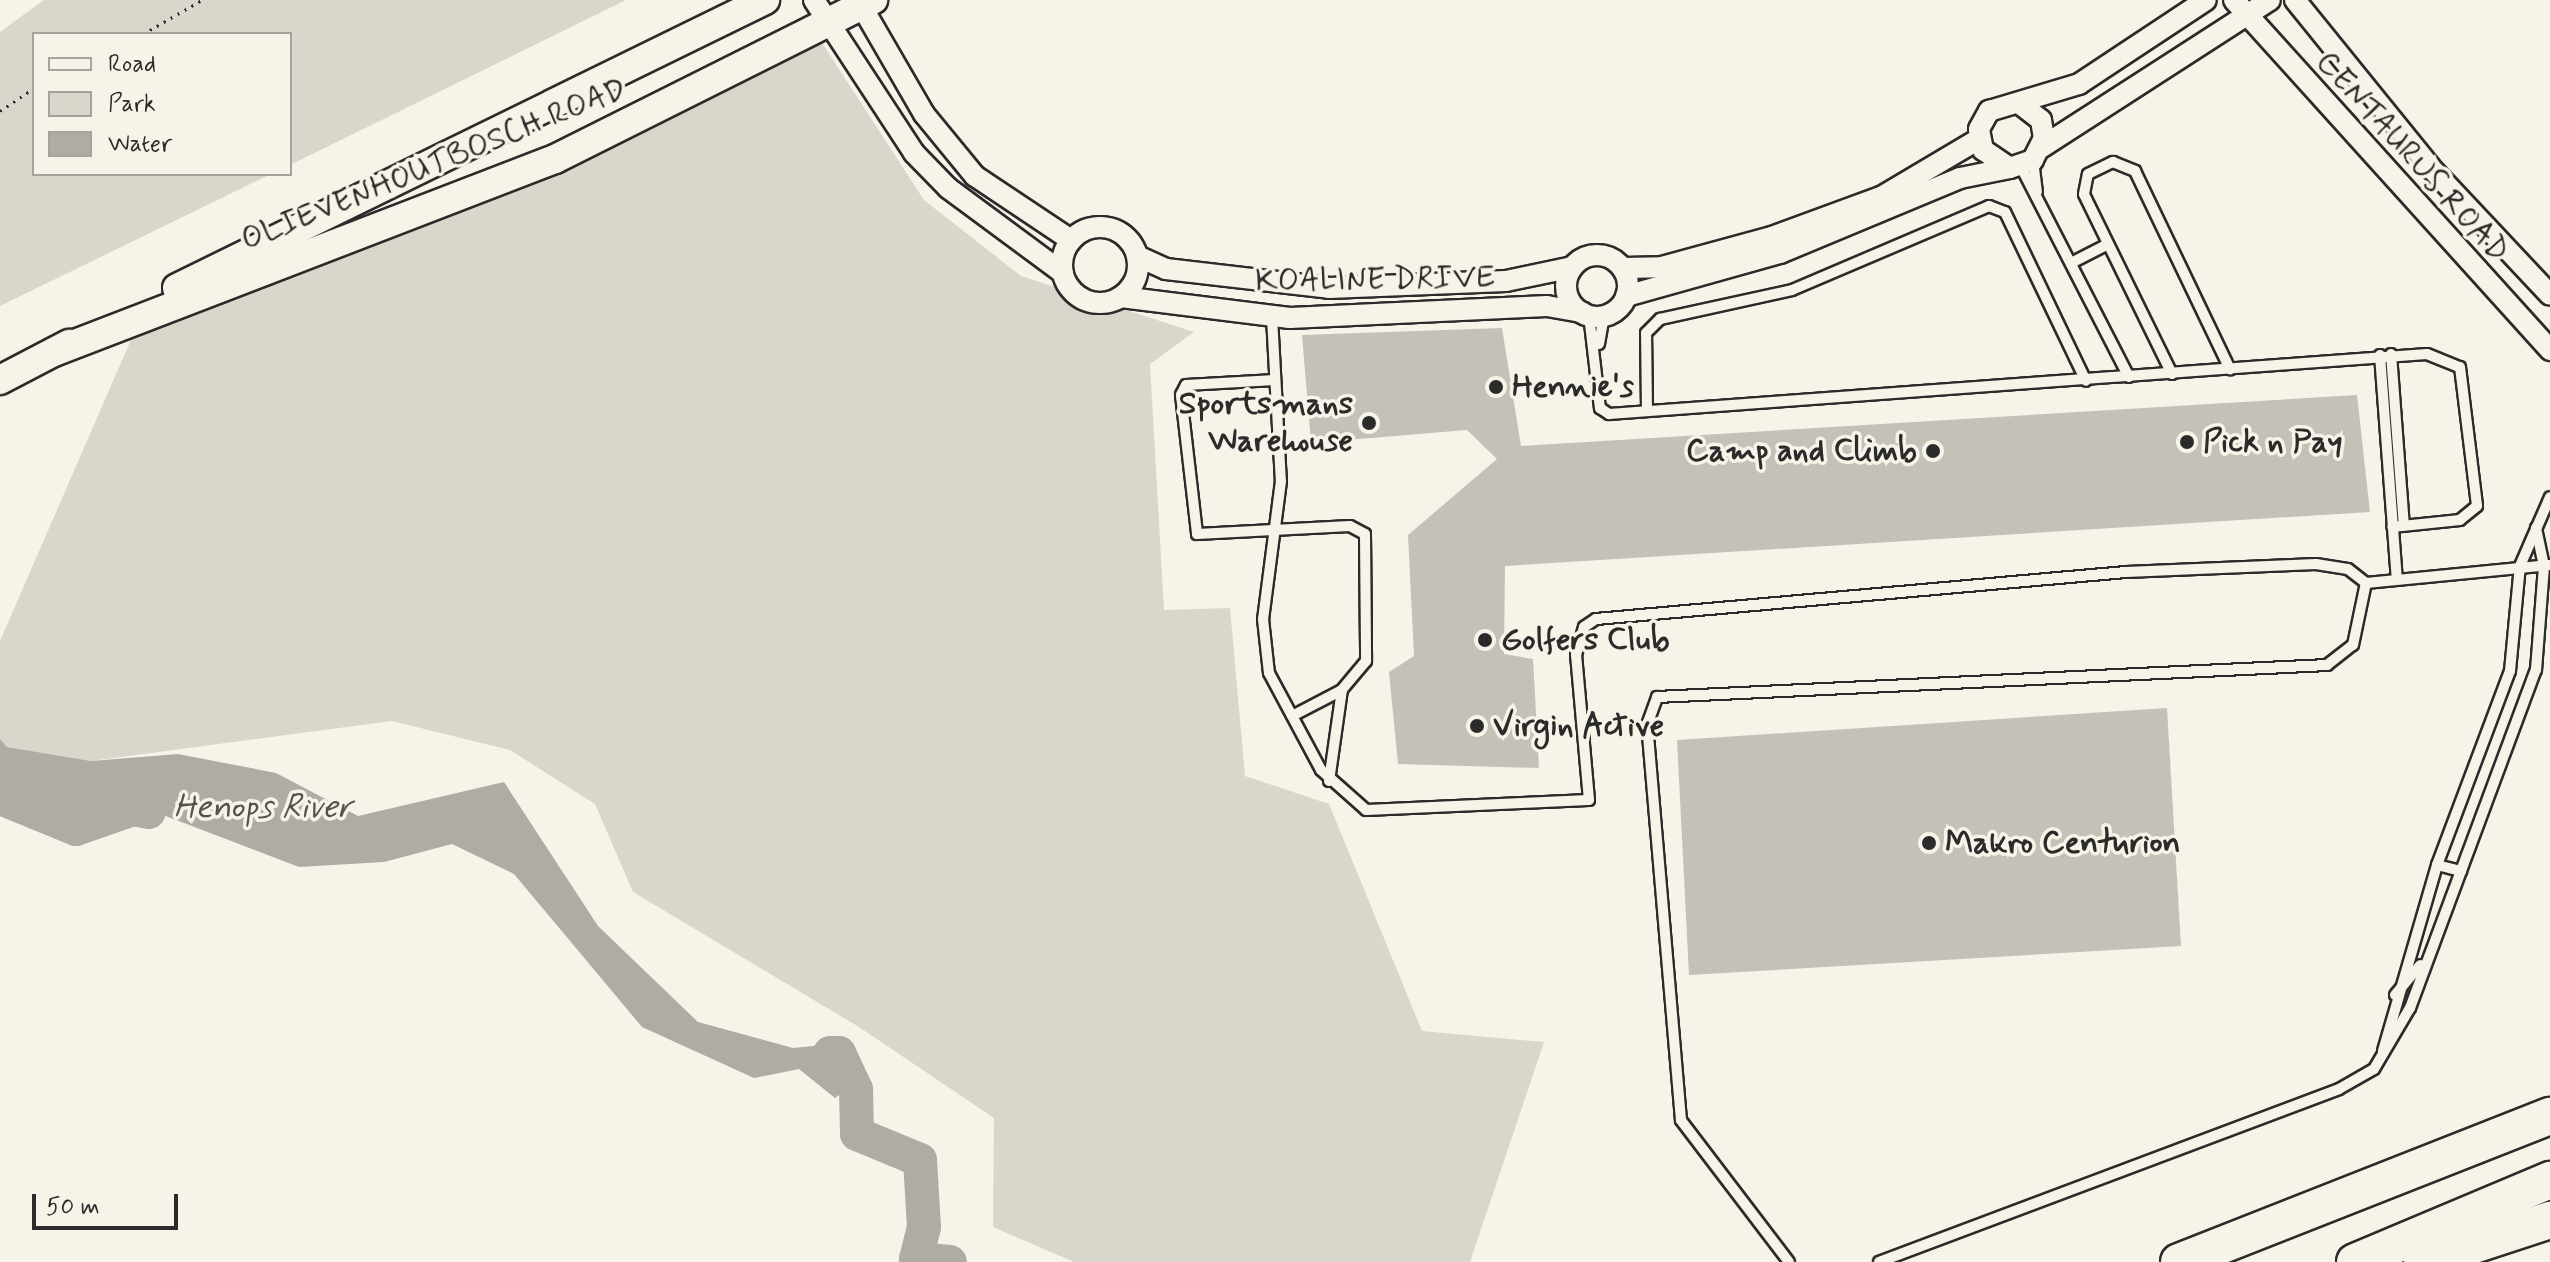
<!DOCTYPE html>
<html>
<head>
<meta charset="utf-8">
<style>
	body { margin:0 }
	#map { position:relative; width:2550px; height:1262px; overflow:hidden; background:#f7f3e8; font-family:Mynerve,sans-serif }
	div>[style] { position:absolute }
	.green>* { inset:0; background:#dad6cc }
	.water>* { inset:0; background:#afaca4 }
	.river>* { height:34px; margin:-17px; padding:0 17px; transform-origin:17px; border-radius:17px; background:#afaca4 }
	.building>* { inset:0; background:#c4c1b9 }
	.path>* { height:3px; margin-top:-1.5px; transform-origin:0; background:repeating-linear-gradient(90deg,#2b2b2b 0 2px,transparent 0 8px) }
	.roads { filter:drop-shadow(2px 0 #2b2b2b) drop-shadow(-2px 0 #2b2b2b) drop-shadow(0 2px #2b2b2b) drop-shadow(0 -2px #2b2b2b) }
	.lane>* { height:10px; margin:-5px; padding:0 5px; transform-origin:5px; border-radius:5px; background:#f7f3e8 }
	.street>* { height:20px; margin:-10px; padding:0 10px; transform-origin:10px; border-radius:10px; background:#f7f3e8 }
	.street>.ring { margin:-10px; padding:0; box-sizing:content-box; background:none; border:20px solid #f7f3e8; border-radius:50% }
	.secondary>* { height:28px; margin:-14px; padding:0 14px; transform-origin:14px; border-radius:14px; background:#f7f3e8 }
	.highway>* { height:36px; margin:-18px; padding:0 18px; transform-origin:18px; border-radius:18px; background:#f7f3e8 }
	.dots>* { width:22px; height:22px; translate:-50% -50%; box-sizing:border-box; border:4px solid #f7f3e8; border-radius:50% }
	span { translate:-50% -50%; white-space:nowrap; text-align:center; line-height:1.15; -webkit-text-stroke:7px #f7f3e8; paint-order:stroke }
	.street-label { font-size:32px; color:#2b2b2b }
	.poi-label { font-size:32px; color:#2b2b2b; font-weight:700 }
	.left { translate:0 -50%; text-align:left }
	.right { translate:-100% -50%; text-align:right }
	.water-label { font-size:34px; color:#53524f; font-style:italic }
	.legend { position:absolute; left:32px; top:32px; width:260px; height:144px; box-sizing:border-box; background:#f7f3e8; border:2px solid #a5a39c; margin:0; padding:10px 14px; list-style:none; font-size:24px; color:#2b2b2b }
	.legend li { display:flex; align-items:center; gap:16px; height:40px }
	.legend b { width:40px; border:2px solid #a5a39c }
	.scale { position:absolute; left:32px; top:1194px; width:146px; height:36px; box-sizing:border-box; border:4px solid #2b2b2b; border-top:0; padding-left:10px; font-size:24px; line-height:28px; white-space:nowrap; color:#2b2b2b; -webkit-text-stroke:6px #f7f3e8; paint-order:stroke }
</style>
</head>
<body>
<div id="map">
	<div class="green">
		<i style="clip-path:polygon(44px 0,626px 0,290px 165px,290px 34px,34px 34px,34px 174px,271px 174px,0 306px,0 32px)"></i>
		<i style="clip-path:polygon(815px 32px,924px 200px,1021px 276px,1194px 332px,1150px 364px,1164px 610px,1230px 608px,1245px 776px,1329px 804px,1422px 1031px,1544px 1042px,1470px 1262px,1074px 1262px,993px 1227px,994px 1118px,859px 1027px,633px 892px,595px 804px,510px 750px,392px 721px,91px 761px,7px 747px,0 739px,0 641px,140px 319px,453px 199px)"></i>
	</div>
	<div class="water">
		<i style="clip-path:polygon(0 739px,7px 747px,91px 761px,178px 754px,276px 773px,358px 816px,504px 782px,598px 926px,698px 1022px,793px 1048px,844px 1043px,860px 1080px,835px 1098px,799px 1069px,754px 1078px,642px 1027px,514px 874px,452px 844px,384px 862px,299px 867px,163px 815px,120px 813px,76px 829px,0 798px)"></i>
	</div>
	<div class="river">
		<i style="left:0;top:798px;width:82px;rotate:22.2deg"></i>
		<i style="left:76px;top:829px;width:60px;rotate:-19.3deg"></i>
		<i style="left:133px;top:809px;width:16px;rotate:11deg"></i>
		<i style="left:830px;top:1053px;width:9px"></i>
		<i style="left:839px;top:1053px;width:40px;rotate:65deg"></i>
		<i style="left:856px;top:1089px;width:45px;rotate:88.7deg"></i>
		<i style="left:857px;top:1134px;width:68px;rotate:22.4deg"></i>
		<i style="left:920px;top:1160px;width:67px;rotate:86.6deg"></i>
		<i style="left:924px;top:1227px;width:33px;rotate:104deg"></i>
		<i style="left:916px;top:1259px;width:34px;rotate:5deg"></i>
	</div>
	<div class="building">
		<i style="clip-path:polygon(1502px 328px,1521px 446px,2357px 395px,2370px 512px,1505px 566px,1504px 654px,1533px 659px,1539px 768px,1398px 764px,1389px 672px,1414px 656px,1408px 535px,1497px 459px,1467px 430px,1311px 443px,1302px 335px)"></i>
		<i style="clip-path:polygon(2167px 708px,2181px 946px,1689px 975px,1677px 740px)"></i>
	</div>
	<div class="path">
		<i style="left:143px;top:34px;width:68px;rotate:-30deg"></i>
		<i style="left:0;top:111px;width:41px;rotate:-34.1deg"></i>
	</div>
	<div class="roads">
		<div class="lane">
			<i style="left:2033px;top:160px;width:32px;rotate:83deg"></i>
			<i style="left:2021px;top:167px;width:236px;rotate:62.8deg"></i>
			<i style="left:2073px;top:262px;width:39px;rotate:-27deg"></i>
			<i style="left:1589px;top:315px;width:94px;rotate:83.3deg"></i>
			<i style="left:1600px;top:408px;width:11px;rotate:34deg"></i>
			<i style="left:1609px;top:414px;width:820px;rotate:-4.2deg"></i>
			<i style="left:2427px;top:354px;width:35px;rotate:22deg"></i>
			<i style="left:2460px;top:367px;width:140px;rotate:83deg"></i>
			<i style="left:2477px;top:506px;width:22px;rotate:141deg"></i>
			<i style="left:2460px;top:520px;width:68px;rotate:174.1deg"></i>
			<i style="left:1272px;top:317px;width:164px;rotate:86.9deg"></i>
			<i style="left:1281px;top:481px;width:139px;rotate:97.4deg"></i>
			<i style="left:1263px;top:619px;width:54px;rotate:83.7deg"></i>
			<i style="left:1269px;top:673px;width:110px;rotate:61.8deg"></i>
			<i style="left:1321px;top:770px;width:60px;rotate:41.6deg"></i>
			<i style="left:1366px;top:810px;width:223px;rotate:-2.6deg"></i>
			<i style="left:1589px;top:800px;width:146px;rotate:-95.1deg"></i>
			<i style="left:1576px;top:655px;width:29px;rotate:-74deg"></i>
			<i style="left:1584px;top:627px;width:14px;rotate:-34deg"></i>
			<i style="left:1596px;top:619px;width:532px;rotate:-5.07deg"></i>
			<i style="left:2126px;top:572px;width:190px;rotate:-2.4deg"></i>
			<i style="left:2316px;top:564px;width:32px;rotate:9deg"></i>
			<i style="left:2348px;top:569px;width:23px;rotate:38deg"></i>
			<i style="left:1599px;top:344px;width:28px;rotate:-80deg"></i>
			<i style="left:2391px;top:354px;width:172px;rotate:85.7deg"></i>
			<i style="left:2380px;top:355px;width:225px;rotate:85.7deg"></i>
			<i style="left:2172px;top:374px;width:200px;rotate:-116.1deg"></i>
			<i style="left:2084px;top:194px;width:20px;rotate:-79deg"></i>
			<i style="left:2088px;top:174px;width:28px;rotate:-26deg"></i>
			<i style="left:2113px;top:162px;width:24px;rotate:22deg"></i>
			<i style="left:2135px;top:171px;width:220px;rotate:64.4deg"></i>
			<i style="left:1275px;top:380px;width:89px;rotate:176.8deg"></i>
			<i style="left:1186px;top:385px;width:11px;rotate:117deg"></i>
			<i style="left:1181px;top:395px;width:140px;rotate:83.4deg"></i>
			<i style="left:1197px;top:534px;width:153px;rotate:-3deg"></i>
			<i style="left:1350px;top:526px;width:17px;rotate:28deg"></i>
			<i style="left:1365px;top:534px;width:127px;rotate:89.5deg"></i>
			<i style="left:1366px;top:661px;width:38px;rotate:130deg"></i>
			<i style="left:1342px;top:690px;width:56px;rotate:152.5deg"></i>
			<i style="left:1647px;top:411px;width:78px;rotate:-90.7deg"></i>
			<i style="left:1646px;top:333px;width:20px;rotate:-45deg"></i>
			<i style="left:1660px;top:319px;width:135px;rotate:-12.4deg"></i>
			<i style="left:1792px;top:290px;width:214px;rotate:-23.1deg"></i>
			<i style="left:1989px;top:206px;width:17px;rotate:21deg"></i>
			<i style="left:2005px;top:212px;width:187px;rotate:64.4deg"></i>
			<i style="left:1329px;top:781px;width:92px;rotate:-81.9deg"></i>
			<i style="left:2437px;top:865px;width:25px;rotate:14deg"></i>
			<i style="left:2395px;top:995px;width:39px;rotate:-50deg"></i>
			<i style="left:2383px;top:1051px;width:194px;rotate:-73.8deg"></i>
			<i style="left:2437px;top:865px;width:207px;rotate:-69.4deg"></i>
			<i style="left:2510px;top:671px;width:105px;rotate:-84.6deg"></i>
			<i style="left:2520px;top:566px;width:75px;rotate:-66.5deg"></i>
			<i style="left:1789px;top:1262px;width:178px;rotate:-127.3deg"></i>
			<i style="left:1681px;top:1120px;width:396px;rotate:-94.9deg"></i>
			<i style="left:1647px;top:725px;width:30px;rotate:-70deg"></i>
			<i style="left:1657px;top:697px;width:671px;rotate:-2.73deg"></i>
			<i style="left:2327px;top:665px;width:33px;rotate:-38deg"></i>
			<i style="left:2353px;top:645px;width:63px;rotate:-78.2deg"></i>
			<i style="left:2366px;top:583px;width:185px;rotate:-5.6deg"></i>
			<i style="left:1879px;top:1262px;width:491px;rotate:-20.6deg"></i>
			<i style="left:2339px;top:1089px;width:40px;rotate:-29.7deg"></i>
			<i style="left:2374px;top:1069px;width:71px;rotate:-59.5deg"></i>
			<i style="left:2410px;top:1008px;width:361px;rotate:-69.6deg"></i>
			<i style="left:2536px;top:670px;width:104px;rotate:-85.6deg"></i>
			<i style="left:2544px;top:566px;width:39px;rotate:-102deg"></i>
		</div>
		<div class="street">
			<i style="left:814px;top:0;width:183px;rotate:56.8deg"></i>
			<i style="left:914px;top:153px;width:49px;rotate:45.8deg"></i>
			<i style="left:948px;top:188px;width:143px;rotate:36.5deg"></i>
			<i style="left:858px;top:0;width:132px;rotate:59.9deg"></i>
			<i style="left:924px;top:114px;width:80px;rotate:50.6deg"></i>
			<i style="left:975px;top:176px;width:115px;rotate:33.7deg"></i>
			<i style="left:2234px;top:0;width:472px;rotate:47.9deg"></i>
			<i style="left:2295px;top:0;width:215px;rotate:51deg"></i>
			<i style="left:2430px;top:167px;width:175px;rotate:46.8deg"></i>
			<i style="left:2019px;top:103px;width:28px;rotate:38deg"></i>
			<i style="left:2041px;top:120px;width:18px;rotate:81deg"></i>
			<i style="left:2044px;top:138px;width:25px;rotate:117deg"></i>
			<i style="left:2033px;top:160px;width:24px;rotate:161deg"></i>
			<i style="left:2010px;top:168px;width:32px;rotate:-146deg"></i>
			<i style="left:1983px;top:150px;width:21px;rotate:-101deg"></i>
			<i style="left:1979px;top:129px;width:21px;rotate:-61deg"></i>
			<i style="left:1989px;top:111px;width:94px;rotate:-16.7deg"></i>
			<i style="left:2079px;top:84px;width:152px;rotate:-33.5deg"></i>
			<i style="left:2042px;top:147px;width:271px;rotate:-32.8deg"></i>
			<i class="ring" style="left:1062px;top:227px;width:56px;height:56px"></i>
			<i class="ring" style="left:1566px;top:255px;width:42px;height:42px"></i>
			<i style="left:1137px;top:256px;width:32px;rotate:24deg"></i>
			<i style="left:1166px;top:269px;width:164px;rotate:6.6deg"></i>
			<i style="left:1329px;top:288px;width:177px;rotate:-2.3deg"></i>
			<i style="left:1506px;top:281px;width:68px;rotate:-11.8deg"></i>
			<i style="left:1623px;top:268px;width:39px;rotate:-1deg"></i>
			<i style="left:1662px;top:267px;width:114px;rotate:-15.3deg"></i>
			<i style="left:1772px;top:237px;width:116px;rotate:-20.2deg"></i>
			<i style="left:1881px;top:197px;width:114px;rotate:-30.6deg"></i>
			<i style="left:1626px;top:296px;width:160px;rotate:-15.6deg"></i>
			<i style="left:1780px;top:253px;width:195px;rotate:-22.6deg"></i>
			<i style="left:1960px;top:178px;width:51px;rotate:-11.3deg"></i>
			<i style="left:1121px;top:297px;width:170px;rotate:7.1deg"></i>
			<i style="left:1290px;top:318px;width:257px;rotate:-2.7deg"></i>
			<i style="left:1547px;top:306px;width:36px;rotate:10deg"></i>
		</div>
		<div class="secondary">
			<i style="left:177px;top:288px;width:655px;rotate:-26.1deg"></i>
			<i style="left:54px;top:352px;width:537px;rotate:-21.07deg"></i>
			<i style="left:555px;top:159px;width:356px;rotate:-26.6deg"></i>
			<i style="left:0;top:380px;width:78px;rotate:-27.6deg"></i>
		</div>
		<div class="highway">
			<i style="left:2179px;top:1262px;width:399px;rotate:-21.5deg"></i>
			<i style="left:2355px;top:1262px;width:212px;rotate:-22.8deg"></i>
			<i style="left:2422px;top:1262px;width:135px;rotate:-18.2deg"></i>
		</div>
	</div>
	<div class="dots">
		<i style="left:1496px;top:387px;background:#2b2b2b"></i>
		<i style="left:1369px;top:423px;background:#2b2b2b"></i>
		<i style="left:2187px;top:442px;background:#2b2b2b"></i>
		<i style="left:1933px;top:451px;background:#2b2b2b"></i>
		<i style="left:1485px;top:640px;background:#2b2b2b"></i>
		<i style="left:1477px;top:726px;background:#2b2b2b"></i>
		<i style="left:1929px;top:843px;background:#2b2b2b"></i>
	</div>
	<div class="street-label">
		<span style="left:2412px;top:157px;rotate:48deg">CENTAURUS ROAD</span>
		<span style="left:434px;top:165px;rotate:-22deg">OLIEVENHOUTBOSCH ROAD</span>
		<span style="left:1375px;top:280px;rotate:-1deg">KOALINE DRIVE</span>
	</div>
	<div class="poi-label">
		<span class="left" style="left:1512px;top:387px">Hennie's</span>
		<span class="right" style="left:1353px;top:423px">Sportsmans<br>Warehouse</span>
		<span class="left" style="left:2203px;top:442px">Pick n Pay</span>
		<span class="right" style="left:1917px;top:451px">Camp and Climb</span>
		<span class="left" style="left:1501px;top:640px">Golfers Club</span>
		<span class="left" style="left:1493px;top:726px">Virgin Active</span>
		<span class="left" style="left:1945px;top:843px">Makro Centurion</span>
	</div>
	<div class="water-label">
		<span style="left:263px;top:808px">Henops River</span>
	</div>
	<ul class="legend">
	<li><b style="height:10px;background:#f7f3e8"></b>Road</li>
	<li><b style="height:22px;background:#dad6cc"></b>Park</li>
	<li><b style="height:22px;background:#afaca4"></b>Water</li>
	</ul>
	<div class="scale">50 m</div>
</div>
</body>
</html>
